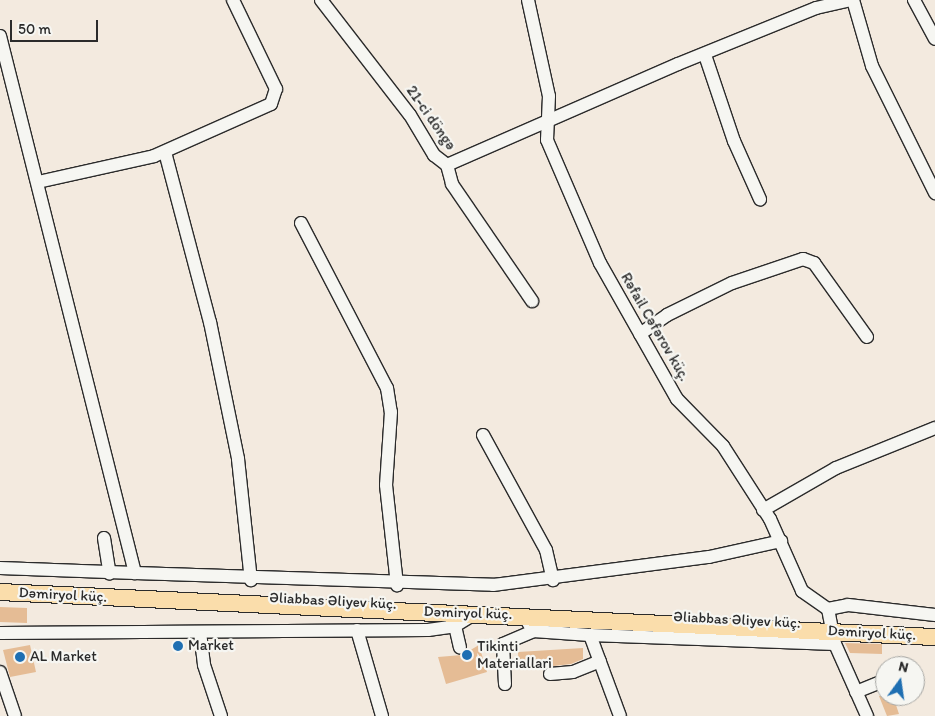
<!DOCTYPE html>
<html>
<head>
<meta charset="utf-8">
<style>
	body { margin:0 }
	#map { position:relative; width:935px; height:716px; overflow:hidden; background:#f3eadf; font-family:Itim,sans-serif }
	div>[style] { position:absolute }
	.building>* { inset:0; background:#e5bc95 }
	.roads { filter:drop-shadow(1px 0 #2b2b2b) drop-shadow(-1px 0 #2b2b2b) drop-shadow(0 1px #2b2b2b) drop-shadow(0 -1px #2b2b2b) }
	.minor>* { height:12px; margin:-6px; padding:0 6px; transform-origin:6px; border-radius:6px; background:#f6f6f2 }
	.major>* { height:16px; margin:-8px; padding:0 8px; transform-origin:8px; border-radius:8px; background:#faddab }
	.dots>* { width:14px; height:14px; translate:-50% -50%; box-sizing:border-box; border:2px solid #f6f6f2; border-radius:50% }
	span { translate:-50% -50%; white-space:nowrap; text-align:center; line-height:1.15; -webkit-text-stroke:4.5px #f6f6f2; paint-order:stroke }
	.street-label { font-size:15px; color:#2b2b2b }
	.poi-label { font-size:15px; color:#2b2b2b }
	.left { translate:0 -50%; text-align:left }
	.north { position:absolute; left:875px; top:656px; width:50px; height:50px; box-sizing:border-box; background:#f6f6f2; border:1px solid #a5a5a2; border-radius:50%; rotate:14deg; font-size:14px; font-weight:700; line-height:20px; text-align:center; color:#2b2b2b }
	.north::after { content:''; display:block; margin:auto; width:18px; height:22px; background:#1f6fb2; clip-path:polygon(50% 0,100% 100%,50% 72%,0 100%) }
	.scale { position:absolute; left:10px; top:20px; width:88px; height:22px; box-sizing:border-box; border:2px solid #2b2b2b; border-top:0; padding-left:6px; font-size:15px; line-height:18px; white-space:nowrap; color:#2b2b2b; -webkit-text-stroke:4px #f6f6f2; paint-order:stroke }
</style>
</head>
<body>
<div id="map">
	<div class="building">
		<i style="clip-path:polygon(0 607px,27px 608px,27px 623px,0 622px)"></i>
		<i style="clip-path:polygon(845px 643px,882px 644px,882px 654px,850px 653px)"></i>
		<i style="clip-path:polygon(30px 645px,36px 672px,10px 677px,3px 650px)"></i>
		<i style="clip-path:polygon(479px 645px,487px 672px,446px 684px,438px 657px,462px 655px)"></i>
		<i style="clip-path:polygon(583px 648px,583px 659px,571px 664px,519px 670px,518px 652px)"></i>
		<i style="clip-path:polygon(879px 696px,893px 696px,899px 714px,887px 716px)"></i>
	</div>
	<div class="roads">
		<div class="minor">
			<i style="left:321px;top:0;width:145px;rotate:52.3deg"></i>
			<i style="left:410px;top:115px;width:47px;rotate:59deg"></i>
			<i style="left:434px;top:155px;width:16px;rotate:38deg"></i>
			<i style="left:447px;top:165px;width:252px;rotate:-23.6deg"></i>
			<i style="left:678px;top:64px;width:149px;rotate:-22.1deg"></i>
			<i style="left:816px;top:8px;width:35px;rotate:-13deg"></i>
			<i style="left:528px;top:0;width:98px;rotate:77.7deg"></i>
			<i style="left:549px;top:96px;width:44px;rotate:92.6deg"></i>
			<i style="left:547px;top:140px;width:134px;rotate:66.7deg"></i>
			<i style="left:600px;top:263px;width:156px;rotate:60.5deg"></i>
			<i style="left:677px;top:399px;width:66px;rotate:45.6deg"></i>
			<i style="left:723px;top:446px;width:87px;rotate:57.2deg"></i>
			<i style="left:770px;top:519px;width:79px;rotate:66deg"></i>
			<i style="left:802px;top:591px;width:32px;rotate:35deg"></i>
			<i style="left:828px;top:609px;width:36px;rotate:79deg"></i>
			<i style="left:835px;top:644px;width:79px;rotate:66deg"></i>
			<i style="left:853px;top:0;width:69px;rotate:73.9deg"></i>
			<i style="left:872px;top:66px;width:142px;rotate:63.6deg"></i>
			<i style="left:914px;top:0;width:44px;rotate:61.7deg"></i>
			<i style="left:0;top:36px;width:554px;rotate:75.89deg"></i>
			<i style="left:135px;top:573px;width:358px;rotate:1.9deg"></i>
			<i style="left:493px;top:585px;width:218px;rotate:-7.4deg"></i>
			<i style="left:709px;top:557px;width:74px;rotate:-12.5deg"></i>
			<i style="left:705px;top:55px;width:91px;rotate:71.4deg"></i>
			<i style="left:734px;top:141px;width:64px;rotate:65.9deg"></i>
			<i style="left:165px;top:152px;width:176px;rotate:75.2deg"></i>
			<i style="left:210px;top:322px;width:140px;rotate:78.4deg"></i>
			<i style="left:238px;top:459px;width:122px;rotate:83.9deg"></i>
			<i style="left:447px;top:165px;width:20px;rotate:75deg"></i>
			<i style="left:452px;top:184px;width:142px;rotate:55.6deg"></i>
			<i style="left:38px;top:182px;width:119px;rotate:-12.6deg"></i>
			<i style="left:154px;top:156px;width:128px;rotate:-24deg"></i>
			<i style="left:271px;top:104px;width:16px;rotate:-72deg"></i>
			<i style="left:276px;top:89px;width:99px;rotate:-115.8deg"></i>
			<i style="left:301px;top:223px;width:186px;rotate:62.5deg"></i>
			<i style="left:387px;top:388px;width:24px;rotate:81deg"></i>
			<i style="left:391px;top:412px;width:73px;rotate:93.9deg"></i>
			<i style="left:386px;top:485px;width:101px;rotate:83.7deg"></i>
			<i style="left:640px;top:334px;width:33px;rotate:-35deg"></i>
			<i style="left:667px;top:315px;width:72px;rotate:-26.2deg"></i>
			<i style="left:732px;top:283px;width:75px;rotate:-18.7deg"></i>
			<i style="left:803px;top:259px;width:12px;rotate:20deg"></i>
			<i style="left:814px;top:263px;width:91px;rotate:54.4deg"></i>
			<i style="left:483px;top:435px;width:131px;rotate:61.3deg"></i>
			<i style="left:546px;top:550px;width:31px;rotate:77deg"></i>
			<i style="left:763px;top:510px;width:84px;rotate:-29.9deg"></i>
			<i style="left:836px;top:468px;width:107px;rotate:-22deg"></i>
			<i style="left:104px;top:538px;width:36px;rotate:81deg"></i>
			<i style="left:0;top:568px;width:135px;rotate:2.1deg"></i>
			<i style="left:828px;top:609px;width:20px;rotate:-11deg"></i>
			<i style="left:848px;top:605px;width:88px;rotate:6.6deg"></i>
			<i style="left:524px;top:615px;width:18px;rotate:61deg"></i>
			<i style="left:533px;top:631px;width:57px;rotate:4deg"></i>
			<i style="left:590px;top:635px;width:86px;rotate:69.7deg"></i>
			<i style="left:455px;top:626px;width:22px;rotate:77deg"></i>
			<i style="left:357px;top:630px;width:90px;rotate:73.8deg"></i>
			<i style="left:200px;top:632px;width:33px;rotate:83deg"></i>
			<i style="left:204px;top:665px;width:54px;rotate:71.6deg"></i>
			<i style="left:0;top:633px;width:428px;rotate:-0.4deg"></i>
			<i style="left:428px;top:630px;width:27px;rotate:-8deg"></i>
			<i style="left:455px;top:626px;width:22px;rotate:-32deg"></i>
			<i style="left:590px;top:635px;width:245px;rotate:2.1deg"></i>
			<i style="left:0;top:672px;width:46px;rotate:71.2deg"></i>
			<i style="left:550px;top:674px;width:23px;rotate:-5deg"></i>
			<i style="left:573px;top:672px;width:29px;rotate:-22deg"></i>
			<i style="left:505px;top:684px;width:40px;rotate:-92.9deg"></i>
			<i style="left:503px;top:644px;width:33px;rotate:-23deg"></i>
			<i style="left:856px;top:692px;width:31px;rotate:-22deg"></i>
		</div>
		<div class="major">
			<i style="left:0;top:592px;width:936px;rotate:2.76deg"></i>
		</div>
	</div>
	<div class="dots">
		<i style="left:178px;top:646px;background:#1f6fb2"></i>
		<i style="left:467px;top:655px;background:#1f6fb2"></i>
		<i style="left:20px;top:657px;background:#1f6fb2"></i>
	</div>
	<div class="street-label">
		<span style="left:431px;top:118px;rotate:55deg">21-ci döngə</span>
		<span style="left:655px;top:327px;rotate:60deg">Rəfail Cəfərov küç.</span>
		<span style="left:63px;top:595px;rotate:3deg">Dəmiryol küç.</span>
		<span style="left:333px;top:601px;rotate:3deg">Əliabbas Əliyev küç.</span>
		<span style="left:468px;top:613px;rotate:2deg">Dəmiryol küç.</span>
		<span style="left:737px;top:620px;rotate:3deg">Əliabbas Əliyev küç.</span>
		<span style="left:872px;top:633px;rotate:3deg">Dəmiryol küç.</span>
	</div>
	<div class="poi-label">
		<span class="left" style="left:188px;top:646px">Market</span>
		<span class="left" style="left:477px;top:655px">Tikinti<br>Materiallari</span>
		<span class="left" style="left:30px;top:657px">AL Market</span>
	</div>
	<div class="north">N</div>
	<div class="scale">50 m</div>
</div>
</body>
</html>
